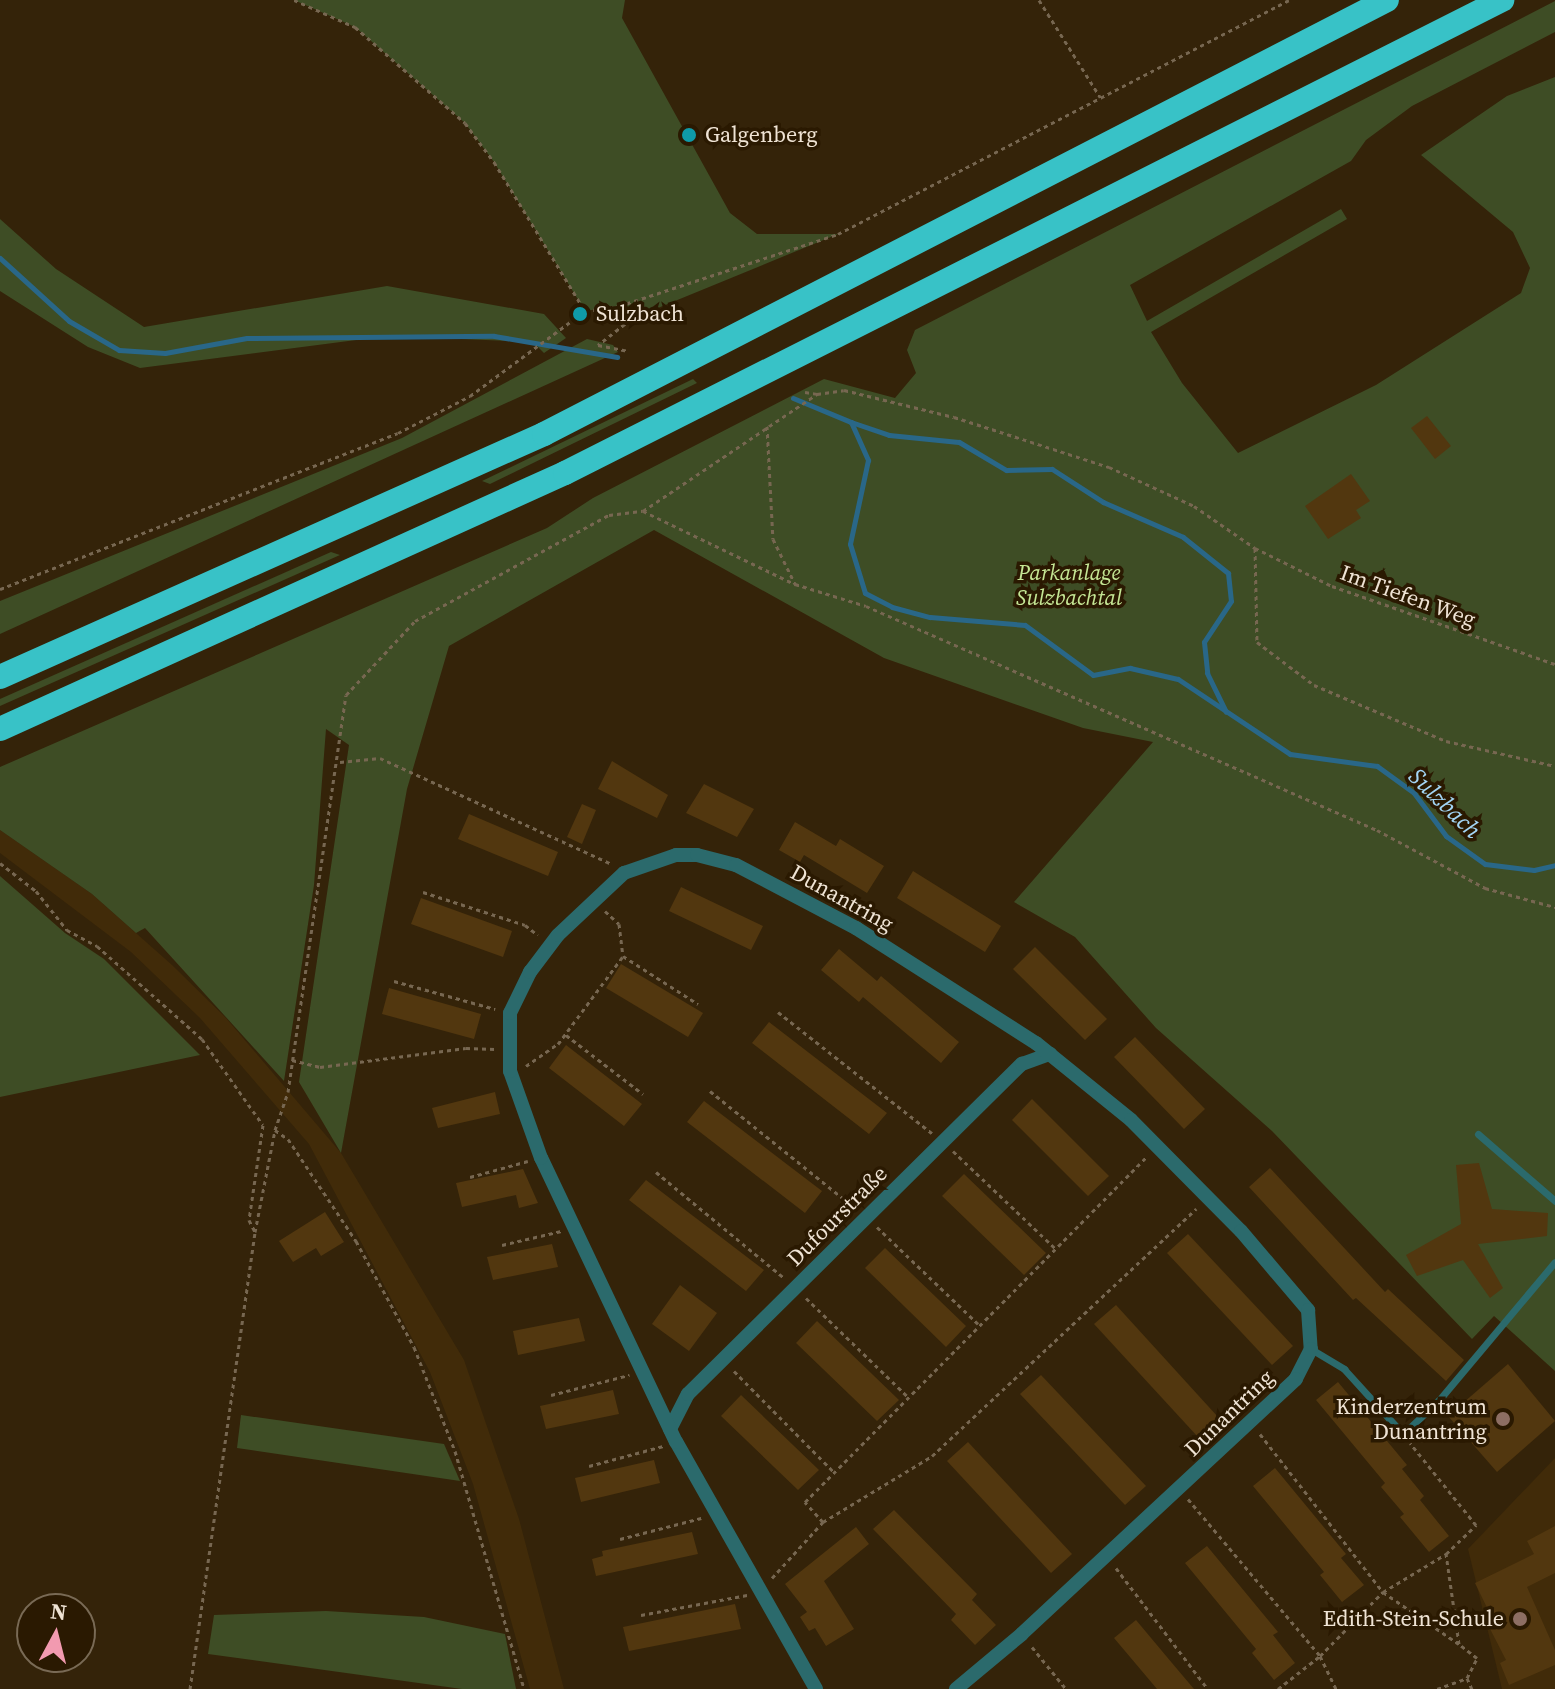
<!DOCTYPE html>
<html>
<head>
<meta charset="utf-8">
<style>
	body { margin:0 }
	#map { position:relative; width:1555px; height:1689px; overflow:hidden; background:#342309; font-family:"Source Serif 4",serif }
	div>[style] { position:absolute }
	.built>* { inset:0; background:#412b09 }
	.green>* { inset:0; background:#3e4d25 }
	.stream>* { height:5px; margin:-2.5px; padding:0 2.5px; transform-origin:2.5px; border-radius:2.5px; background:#296788 }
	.building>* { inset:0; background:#52370f }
	.path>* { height:3px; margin-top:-1.5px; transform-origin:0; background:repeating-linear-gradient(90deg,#776751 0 4px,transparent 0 8px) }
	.service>* { height:7px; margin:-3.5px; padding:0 3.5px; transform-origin:3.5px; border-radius:3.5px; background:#2b6a6c }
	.minor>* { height:14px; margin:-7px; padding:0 7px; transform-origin:7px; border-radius:7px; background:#2b6a6c }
	.motorway>* { height:24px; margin:-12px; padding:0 12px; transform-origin:12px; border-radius:12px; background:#38c2c7 }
	.dots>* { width:22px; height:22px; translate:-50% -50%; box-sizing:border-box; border:4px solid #2a1901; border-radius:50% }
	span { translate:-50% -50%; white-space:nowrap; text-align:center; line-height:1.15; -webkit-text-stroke:7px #2a1901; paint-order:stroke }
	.poi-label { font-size:22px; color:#efe3d4 }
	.left { translate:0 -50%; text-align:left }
	.right { translate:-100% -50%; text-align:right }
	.park-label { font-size:22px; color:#c5e795; font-style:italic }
	.street-label { font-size:22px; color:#efe3d4 }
	.water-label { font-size:24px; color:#a3d5f4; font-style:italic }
	.north { position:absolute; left:16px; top:1593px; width:80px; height:80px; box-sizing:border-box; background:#2a1901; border:2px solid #796a55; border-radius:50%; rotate:7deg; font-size:22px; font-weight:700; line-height:32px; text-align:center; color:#efe3d4 }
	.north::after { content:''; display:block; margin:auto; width:28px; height:36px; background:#f29ab0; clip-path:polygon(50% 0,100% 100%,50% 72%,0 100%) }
</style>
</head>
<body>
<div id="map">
	<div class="built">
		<i style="clip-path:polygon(0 830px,92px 894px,172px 965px,226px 1018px,341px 1153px,464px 1360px,519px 1519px,564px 1689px,530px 1689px,473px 1484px,430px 1372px,309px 1144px,200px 1018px,131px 952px,0 853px)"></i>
		<i style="clip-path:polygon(1555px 1458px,1555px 1689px,1502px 1689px,1468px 1549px)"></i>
	</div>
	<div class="green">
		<i style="clip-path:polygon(294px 0,625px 0,622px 18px,730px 213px,757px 234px,838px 234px,631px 319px,618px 306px,585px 311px,494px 162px,465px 123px,355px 27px)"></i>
		<i style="clip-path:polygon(1555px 1px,1555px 32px,1412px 106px,1366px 140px,1351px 161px,1130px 285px,1147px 321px,1341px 209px,1347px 219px,1151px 332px,1182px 383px,1238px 453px,1376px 385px,1521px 293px,1530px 268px,1513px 232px,1421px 155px,1507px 96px,1555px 77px,1555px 1371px,1494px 1316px,1472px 1339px,1272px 1131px,1156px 1028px,1075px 937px,1014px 902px,1153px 742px,1083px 728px,884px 658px,654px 530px,449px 646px,407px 789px,341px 1153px,299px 1082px,349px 745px,326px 729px,314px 885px,284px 1081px,145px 928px,136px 933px,92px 894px,0 830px,0 767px,547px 528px,593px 498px,824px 379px,895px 398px,916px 373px,907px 350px,915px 330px)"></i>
		<i style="clip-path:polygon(0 219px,56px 269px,144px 327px,387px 286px,544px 314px,566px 338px,544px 353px,533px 342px,387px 336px,140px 368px,88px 347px,0 291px)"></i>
		<i style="clip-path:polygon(587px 339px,613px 345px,618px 352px,0 634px,0 601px,402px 438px)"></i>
		<i style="clip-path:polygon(693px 379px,697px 383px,490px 484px,482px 481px)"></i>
		<i style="clip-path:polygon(331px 552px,340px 555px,0 706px,0 699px)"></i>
		<i style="clip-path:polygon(0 876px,65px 933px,104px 959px,200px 1055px,0 1097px)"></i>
		<i style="clip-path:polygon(241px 1415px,444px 1444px,460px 1481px,237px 1448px)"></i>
		<i style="clip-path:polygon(326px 1611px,424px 1617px,505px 1634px,516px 1689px,462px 1689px,208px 1654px,214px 1615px)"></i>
	</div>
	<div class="stream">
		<i style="left:0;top:258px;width:93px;rotate:42.4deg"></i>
		<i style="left:69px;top:321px;width:58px;rotate:30.1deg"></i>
		<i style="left:119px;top:350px;width:46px;rotate:3.7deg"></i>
		<i style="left:165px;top:353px;width:83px;rotate:-10.4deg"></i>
		<i style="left:247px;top:338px;width:247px;rotate:-0.5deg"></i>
		<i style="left:494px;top:336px;width:125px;rotate:9.7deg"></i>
		<i style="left:793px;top:398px;width:63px;rotate:22.5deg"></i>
		<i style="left:851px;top:422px;width:42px;rotate:65.9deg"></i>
		<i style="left:868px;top:460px;width:86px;rotate:102.1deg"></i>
		<i style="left:850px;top:544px;width:51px;rotate:73deg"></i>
		<i style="left:865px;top:593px;width:30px;rotate:27deg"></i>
		<i style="left:892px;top:607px;width:39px;rotate:15deg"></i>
		<i style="left:930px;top:617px;width:95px;rotate:4.8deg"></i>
		<i style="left:1025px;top:625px;width:84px;rotate:36.3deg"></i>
		<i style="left:1093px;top:675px;width:38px;rotate:-11deg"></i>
		<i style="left:1130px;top:668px;width:49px;rotate:12.9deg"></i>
		<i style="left:1178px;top:679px;width:135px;rotate:33.8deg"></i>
		<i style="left:1290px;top:754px;width:88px;rotate:7.9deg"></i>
		<i style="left:1377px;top:766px;width:46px;rotate:36.1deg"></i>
		<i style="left:1414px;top:793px;width:54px;rotate:53.3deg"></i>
		<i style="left:1446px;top:836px;width:48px;rotate:35.7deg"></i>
		<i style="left:1485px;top:864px;width:49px;rotate:7deg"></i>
		<i style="left:1534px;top:870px;width:22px;rotate:-13deg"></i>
		<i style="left:851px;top:422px;width:40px;rotate:18.9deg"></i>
		<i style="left:889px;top:435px;width:70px;rotate:5.7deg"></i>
		<i style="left:959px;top:442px;width:55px;rotate:30.8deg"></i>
		<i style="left:1006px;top:470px;width:46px;rotate:-1.2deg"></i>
		<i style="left:1052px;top:469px;width:61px;rotate:32.9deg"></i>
		<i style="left:1103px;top:502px;width:87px;rotate:23.6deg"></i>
		<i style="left:1183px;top:537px;width:58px;rotate:38.7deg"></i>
		<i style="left:1228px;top:573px;width:28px;rotate:84deg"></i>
		<i style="left:1231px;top:601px;width:49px;rotate:123.4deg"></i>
		<i style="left:1204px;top:642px;width:31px;rotate:84deg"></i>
		<i style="left:1207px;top:673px;width:43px;rotate:64deg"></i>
	</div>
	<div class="building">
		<i style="clip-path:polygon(1427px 416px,1451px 446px,1435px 459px,1411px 428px)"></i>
		<i style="clip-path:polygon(1351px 474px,1370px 501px,1356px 510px,1361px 518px,1328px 539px,1305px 506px)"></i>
		<i style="clip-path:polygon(612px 761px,668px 795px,657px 818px,598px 789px)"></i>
		<i style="clip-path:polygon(704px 784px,754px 809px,737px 837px,686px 813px)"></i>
		<i style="clip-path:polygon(582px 804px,596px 810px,582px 844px,567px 837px)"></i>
		<i style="clip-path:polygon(469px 814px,558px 852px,548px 876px,458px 839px)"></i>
		<i style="clip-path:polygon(795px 822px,836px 846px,840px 839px,884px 866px,867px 893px,804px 855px,800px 862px,779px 850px)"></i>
		<i style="clip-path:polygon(913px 871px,1001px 926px,985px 952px,897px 898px)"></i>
		<i style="clip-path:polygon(681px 887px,763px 926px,751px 950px,669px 911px)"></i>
		<i style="clip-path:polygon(421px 898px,512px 931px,503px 957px,411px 924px)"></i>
		<i style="clip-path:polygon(1035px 947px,1107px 1019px,1085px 1040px,1013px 969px)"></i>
		<i style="clip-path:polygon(839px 949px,877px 981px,881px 976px,959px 1042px,941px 1063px,863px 997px,859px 1002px,821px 970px)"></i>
		<i style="clip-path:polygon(621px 964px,703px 1013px,688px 1037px,606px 988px)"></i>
		<i style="clip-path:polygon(389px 988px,481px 1014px,474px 1039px,382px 1014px)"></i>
		<i style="clip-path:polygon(769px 1022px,887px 1113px,869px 1134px,752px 1043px)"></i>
		<i style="clip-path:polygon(1135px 1037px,1205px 1109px,1184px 1129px,1114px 1057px)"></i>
		<i style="clip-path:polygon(566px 1045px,642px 1104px,624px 1126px,549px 1068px)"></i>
		<i style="clip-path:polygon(495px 1092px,500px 1114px,438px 1128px,432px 1108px)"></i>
		<i style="clip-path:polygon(1032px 1099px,1109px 1176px,1088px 1196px,1012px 1120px)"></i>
		<i style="clip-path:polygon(704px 1101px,822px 1191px,805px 1213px,687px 1122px)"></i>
		<i style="clip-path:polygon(1479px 1163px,1492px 1209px,1548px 1213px,1547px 1236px,1478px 1244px,1503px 1288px,1490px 1298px,1463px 1260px,1417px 1276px,1406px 1255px,1461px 1224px,1456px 1165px)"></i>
		<i style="clip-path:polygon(1270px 1168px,1385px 1292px,1388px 1289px,1464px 1360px,1446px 1381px,1356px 1298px,1353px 1300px,1249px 1187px)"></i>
		<i style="clip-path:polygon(523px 1169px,538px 1203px,519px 1208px,516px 1195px,462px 1207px,456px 1183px)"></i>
		<i style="clip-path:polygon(964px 1174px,1046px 1253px,1024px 1275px,942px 1196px)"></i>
		<i style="clip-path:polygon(646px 1180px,764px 1270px,746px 1291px,629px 1200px)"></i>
		<i style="clip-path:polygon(325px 1212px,344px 1242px,321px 1256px,316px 1248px,293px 1262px,279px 1241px)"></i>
		<i style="clip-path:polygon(1188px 1234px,1293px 1346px,1272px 1365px,1167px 1253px)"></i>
		<i style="clip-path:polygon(552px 1244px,558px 1267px,493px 1280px,487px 1257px)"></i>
		<i style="clip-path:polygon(885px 1248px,966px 1326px,946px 1347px,865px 1268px)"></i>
		<i style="clip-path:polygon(680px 1285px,717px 1313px,689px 1351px,652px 1324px)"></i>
		<i style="clip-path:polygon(1116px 1305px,1218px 1417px,1197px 1436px,1094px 1324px)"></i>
		<i style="clip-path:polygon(579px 1318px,585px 1341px,518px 1355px,513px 1331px)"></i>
		<i style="clip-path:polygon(817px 1321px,899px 1400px,877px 1421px,796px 1343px)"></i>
		<i style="clip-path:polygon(1508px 1364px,1555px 1421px,1497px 1472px,1448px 1416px)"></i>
		<i style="clip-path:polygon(1041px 1375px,1146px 1486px,1125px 1505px,1020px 1394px)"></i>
		<i style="clip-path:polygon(1338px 1382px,1407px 1465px,1402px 1469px,1424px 1496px,1420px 1500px,1449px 1536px,1429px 1552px,1400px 1517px,1404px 1514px,1381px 1487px,1385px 1483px,1316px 1400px)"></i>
		<i style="clip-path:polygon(613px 1390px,619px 1414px,546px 1429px,540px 1406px)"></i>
		<i style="clip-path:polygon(741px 1395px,819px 1470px,798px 1490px,721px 1416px)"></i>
		<i style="clip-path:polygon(968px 1442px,1072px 1554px,1051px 1573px,947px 1461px)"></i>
		<i style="clip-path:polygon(654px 1460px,660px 1483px,581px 1502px,575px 1478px)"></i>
		<i style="clip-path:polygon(1275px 1468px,1346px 1554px,1341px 1558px,1364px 1585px,1342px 1602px,1320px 1575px,1324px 1572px,1253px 1486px)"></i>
		<i style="clip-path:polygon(894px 1510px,977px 1594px,972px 1600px,996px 1625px,975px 1645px,951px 1620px,956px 1614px,873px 1529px)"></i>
		<i style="clip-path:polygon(1555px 1526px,1555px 1573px,1527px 1587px,1555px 1650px,1555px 1665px,1509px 1685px,1500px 1663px,1506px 1660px,1487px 1623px,1493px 1620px,1475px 1583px,1534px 1554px,1527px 1541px)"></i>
		<i style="clip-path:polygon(856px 1527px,869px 1544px,824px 1581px,854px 1629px,826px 1646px,815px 1628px,809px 1631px,800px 1617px,807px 1612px,785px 1584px)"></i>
		<i style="clip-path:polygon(692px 1532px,698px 1554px,596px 1576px,592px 1559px,603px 1556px,602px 1551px)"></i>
		<i style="clip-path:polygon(1207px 1546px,1278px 1632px,1273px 1635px,1295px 1663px,1274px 1680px,1252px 1653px,1256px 1649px,1185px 1563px)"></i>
		<i style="clip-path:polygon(735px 1604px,741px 1629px,629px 1651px,623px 1627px)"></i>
		<i style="clip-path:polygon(1136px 1620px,1172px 1663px,1194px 1689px,1157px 1689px,1114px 1638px)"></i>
	</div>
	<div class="path">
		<i style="left:294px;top:0;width:67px;rotate:23.9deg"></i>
		<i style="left:355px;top:27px;width:146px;rotate:41.1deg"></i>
		<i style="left:465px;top:123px;width:49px;rotate:53.4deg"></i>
		<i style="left:494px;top:162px;width:175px;rotate:58.6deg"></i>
		<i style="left:1039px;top:0;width:115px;rotate:57.8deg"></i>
		<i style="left:619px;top:306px;width:18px;rotate:47deg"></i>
		<i style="left:631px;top:319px;width:42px;rotate:141.8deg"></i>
		<i style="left:598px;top:345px;width:31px;rotate:11deg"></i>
		<i style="left:805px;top:392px;width:12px;rotate:9deg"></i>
		<i style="left:767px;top:426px;width:113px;rotate:87deg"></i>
		<i style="left:773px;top:539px;width:50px;rotate:63.9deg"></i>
		<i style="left:795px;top:584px;width:74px;rotate:17.2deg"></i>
		<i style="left:866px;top:606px;width:558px;rotate:23.67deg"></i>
		<i style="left:1377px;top:830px;width:123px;rotate:28.2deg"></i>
		<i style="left:1485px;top:888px;width:73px;rotate:15.2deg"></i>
		<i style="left:643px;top:511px;width:169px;rotate:25.7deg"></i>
		<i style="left:1255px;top:548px;width:94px;rotate:88.8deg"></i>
		<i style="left:1257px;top:642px;width:71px;rotate:37deg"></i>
		<i style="left:1314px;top:685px;width:143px;rotate:23deg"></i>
		<i style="left:1446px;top:741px;width:112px;rotate:12.9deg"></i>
		<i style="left:0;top:589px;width:427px;rotate:-21.4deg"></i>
		<i style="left:398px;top:433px;width:81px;rotate:-27.2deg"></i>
		<i style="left:470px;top:396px;width:143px;rotate:-36.5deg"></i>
		<i style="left:585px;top:311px;width:34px;rotate:-8deg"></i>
		<i style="left:619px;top:306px;width:231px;rotate:-18.2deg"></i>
		<i style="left:838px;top:234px;width:508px;rotate:-27.42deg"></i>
		<i style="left:340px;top:762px;width:40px;rotate:-5.7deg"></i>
		<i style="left:380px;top:758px;width:254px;rotate:24.6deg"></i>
		<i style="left:0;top:863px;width:46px;rotate:37.9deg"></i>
		<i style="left:36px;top:891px;width:50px;rotate:51.5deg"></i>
		<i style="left:67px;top:930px;width:34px;rotate:28deg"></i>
		<i style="left:97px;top:946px;width:140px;rotate:41.5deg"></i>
		<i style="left:202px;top:1039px;width:105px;rotate:54.7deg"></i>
		<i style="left:263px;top:1125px;width:96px;rotate:98.4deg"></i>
		<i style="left:249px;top:1220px;width:13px;rotate:63deg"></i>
		<i style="left:423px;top:892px;width:107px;rotate:17.9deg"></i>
		<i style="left:525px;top:925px;width:16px;rotate:38deg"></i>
		<i style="left:605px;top:911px;width:19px;rotate:43deg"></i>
		<i style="left:619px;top:924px;width:32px;rotate:83deg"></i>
		<i style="left:623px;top:956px;width:89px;rotate:32.6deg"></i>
		<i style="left:394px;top:981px;width:105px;rotate:15.5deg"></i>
		<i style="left:778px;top:1012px;width:196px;rotate:38.2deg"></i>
		<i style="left:566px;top:1035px;width:97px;rotate:37.5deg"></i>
		<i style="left:292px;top:1060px;width:29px;rotate:14deg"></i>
		<i style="left:320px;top:1067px;width:147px;rotate:-7.4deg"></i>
		<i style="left:466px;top:1048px;width:29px;rotate:2deg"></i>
		<i style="left:526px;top:1066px;width:39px;rotate:-35deg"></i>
		<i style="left:558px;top:1044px;width:109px;rotate:-53.5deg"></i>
		<i style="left:710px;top:1091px;width:188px;rotate:38.9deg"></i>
		<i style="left:275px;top:1130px;width:40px;rotate:-71.1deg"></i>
		<i style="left:288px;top:1092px;width:401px;rotate:-81.7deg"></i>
		<i style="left:346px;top:695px;width:101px;rotate:-47deg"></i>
		<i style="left:415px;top:621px;width:221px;rotate:-28.7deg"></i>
		<i style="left:609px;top:515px;width:34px;rotate:-7deg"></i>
		<i style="left:643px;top:511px;width:210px;rotate:-33.9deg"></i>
		<i style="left:817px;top:394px;width:27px;rotate:-8deg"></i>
		<i style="left:844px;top:390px;width:113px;rotate:13.8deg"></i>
		<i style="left:954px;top:417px;width:163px;rotate:17.9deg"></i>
		<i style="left:1109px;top:467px;width:94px;rotate:24.6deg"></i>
		<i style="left:1194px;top:506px;width:74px;rotate:34.5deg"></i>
		<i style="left:1255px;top:548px;width:86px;rotate:26.3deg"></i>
		<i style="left:1332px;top:586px;width:236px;rotate:19.3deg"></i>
		<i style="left:953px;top:1151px;width:141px;rotate:43.6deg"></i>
		<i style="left:656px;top:1172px;width:165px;rotate:39.6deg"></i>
		<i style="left:470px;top:1177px;width:60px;rotate:-15.4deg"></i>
		<i style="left:877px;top:1227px;width:140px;rotate:43.8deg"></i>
		<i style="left:502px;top:1245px;width:61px;rotate:-13.3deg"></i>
		<i style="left:806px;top:1298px;width:142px;rotate:44.1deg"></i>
		<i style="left:734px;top:1371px;width:142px;rotate:45.3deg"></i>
		<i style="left:551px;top:1395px;width:81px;rotate:-14.4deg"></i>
		<i style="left:1260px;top:1434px;width:200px;rotate:52.1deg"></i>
		<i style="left:1383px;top:1592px;width:92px;rotate:34.4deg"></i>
		<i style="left:589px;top:1466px;width:77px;rotate:-15.1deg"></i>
		<i style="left:1188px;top:1499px;width:205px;rotate:49.9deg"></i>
		<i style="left:1320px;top:1656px;width:37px;rotate:64deg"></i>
		<i style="left:823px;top:1522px;width:27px;rotate:-132deg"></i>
		<i style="left:805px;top:1502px;width:485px;rotate:-45.3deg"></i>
		<i style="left:620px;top:1539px;width:84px;rotate:-14.5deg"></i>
		<i style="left:1116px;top:1568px;width:152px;rotate:52.8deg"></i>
		<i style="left:772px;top:1578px;width:76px;rotate:-47.7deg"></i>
		<i style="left:823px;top:1522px;width:127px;rotate:-31.2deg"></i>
		<i style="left:932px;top:1456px;width:362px;rotate:-43.1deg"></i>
		<i style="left:641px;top:1615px;width:108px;rotate:-10.7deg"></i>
		<i style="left:1032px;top:1647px;width:54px;rotate:51deg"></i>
		<i style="left:1467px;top:1678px;width:12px;rotate:66deg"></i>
		<i style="left:190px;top:1689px;width:462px;rotate:-81.9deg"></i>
		<i style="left:255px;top:1232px;width:104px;rotate:-78.9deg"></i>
		<i style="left:275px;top:1130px;width:16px;rotate:35deg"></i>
		<i style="left:288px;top:1139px;width:123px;rotate:56.3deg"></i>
		<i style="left:356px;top:1241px;width:121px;rotate:61.3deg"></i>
		<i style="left:414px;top:1347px;width:112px;rotate:68.5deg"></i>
		<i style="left:455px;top:1451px;width:248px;rotate:73.8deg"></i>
		<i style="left:1278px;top:1689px;width:53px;rotate:-38.2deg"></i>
		<i style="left:1320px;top:1656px;width:90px;rotate:-45.5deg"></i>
		<i style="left:1383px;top:1592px;width:74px;rotate:-31.1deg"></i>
		<i style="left:1446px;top:1554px;width:42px;rotate:-44deg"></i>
		<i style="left:1476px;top:1525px;width:105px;rotate:-128.8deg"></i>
		<i style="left:1437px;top:1689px;width:32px;rotate:-20deg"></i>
		<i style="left:1467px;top:1678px;width:22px;rotate:-63deg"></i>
		<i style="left:1477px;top:1658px;width:23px;rotate:-142deg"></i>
		<i style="left:1459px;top:1644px;width:91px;rotate:-98.2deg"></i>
	</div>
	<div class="service">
		<i style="left:1478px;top:1134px;width:102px;rotate:41deg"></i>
		<i style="left:1311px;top:1349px;width:39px;rotate:31deg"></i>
		<i style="left:1344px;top:1369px;width:88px;rotate:47.8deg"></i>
		<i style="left:1403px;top:1434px;width:50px;rotate:-43.4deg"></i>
		<i style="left:1439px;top:1400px;width:180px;rotate:-50deg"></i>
	</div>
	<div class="minor">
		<i style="left:670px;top:1429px;width:39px;rotate:-63deg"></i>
		<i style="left:688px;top:1394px;width:470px;rotate:-44.7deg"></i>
		<i style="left:1022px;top:1064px;width:30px;rotate:-20deg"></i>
		<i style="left:816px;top:1689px;width:284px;rotate:-119.5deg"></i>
		<i style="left:676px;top:1442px;width:314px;rotate:-115.4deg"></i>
		<i style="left:541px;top:1158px;width:92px;rotate:-109.6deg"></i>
		<i style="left:510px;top:1071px;width:58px;rotate:-90deg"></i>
		<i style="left:510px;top:1013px;width:46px;rotate:-64deg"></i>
		<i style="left:530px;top:972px;width:46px;rotate:-52.9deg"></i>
		<i style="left:558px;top:935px;width:91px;rotate:-43.2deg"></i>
		<i style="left:624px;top:873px;width:55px;rotate:-19.1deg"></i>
		<i style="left:676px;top:855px;width:21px"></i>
		<i style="left:697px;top:855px;width:40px;rotate:14.4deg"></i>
		<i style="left:736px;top:865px;width:136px;rotate:27.7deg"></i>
		<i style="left:856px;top:928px;width:214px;rotate:32.6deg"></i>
		<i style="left:1036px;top:1043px;width:122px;rotate:39deg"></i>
		<i style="left:1131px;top:1120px;width:156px;rotate:45.3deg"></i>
		<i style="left:1241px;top:1231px;width:104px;rotate:49.7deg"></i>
		<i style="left:1308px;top:1310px;width:39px;rotate:86deg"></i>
		<i style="left:1311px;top:1349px;width:34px;rotate:117deg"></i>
		<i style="left:1296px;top:1379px;width:374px;rotate:137.1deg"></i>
		<i style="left:1022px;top:1634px;width:86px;rotate:140.2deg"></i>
	</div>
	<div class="motorway">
		<i style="left:0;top:677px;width:596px;rotate:-24.07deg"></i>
		<i style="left:544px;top:434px;width:948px;rotate:-27.24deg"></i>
		<i style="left:0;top:729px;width:620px;rotate:-24.38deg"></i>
		<i style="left:565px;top:473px;width:1050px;rotate:-26.78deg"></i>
	</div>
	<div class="dots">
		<i style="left:689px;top:135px;background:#0f9aa8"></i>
		<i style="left:580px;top:314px;background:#0f9aa8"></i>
		<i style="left:1503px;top:1419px;background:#8d6e63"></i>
		<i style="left:1520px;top:1619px;background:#8d6e63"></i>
	</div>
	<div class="poi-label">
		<span class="left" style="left:705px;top:135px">Galgenberg</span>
		<span class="left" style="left:596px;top:314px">Sulzbach</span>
		<span class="right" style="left:1487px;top:1419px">Kinderzentrum<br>Dunantring</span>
		<span class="right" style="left:1504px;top:1619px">Edith-Stein-Schule</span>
	</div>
	<div class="park-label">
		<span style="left:1069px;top:585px">Parkanlage<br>Sulzbachtal</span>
	</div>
	<div class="street-label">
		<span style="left:1408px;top:596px;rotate:20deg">Im Tiefen Weg</span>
		<span style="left:842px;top:898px;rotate:29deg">Dunantring</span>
		<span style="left:837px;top:1216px;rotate:-45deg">Dufourstraße</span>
		<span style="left:1229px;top:1413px;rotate:-44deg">Dunantring</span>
	</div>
	<div class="water-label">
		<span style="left:1445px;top:803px;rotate:44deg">Sulzbach</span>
	</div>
	<div class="north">N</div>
</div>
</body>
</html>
